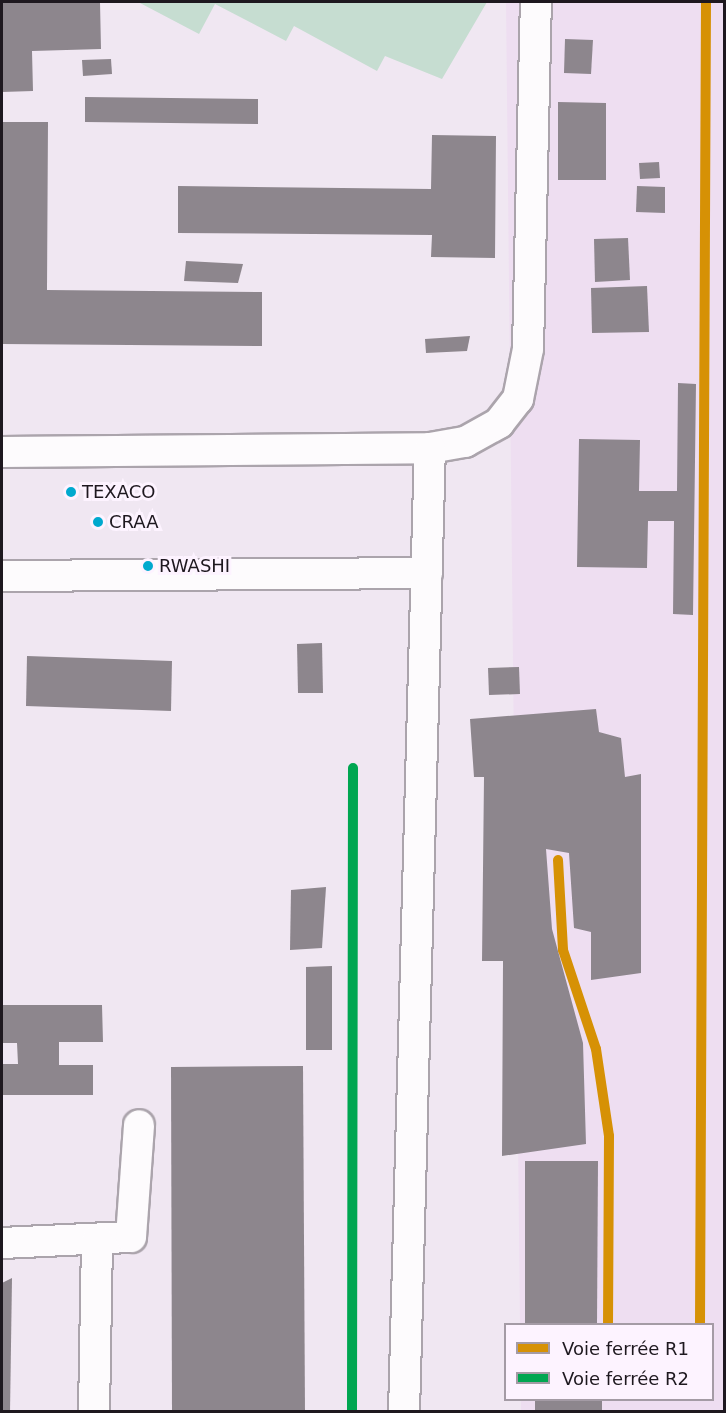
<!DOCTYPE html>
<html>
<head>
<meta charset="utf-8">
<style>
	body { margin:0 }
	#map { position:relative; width:726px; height:1413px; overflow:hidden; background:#f0e7f2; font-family:"DejaVu Sans",sans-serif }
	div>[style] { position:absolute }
	.built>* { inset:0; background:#eedef1 }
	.green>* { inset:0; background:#c6ddd1 }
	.building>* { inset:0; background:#8d868d }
	.roads { filter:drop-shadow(2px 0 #aba4ac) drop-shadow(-2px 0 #aba4ac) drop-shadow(0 2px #aba4ac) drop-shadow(0 -2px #aba4ac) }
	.minor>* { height:30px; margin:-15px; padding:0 15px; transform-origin:15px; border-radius:15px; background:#fdfbfd }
	.rail-1>* { height:10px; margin:-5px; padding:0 5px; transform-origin:5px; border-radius:5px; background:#d69105 }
	.rail-2>* { height:10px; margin:-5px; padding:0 5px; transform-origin:5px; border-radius:5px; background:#00a651 }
	.dots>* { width:16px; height:16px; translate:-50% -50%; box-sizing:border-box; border:3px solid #fdf3ff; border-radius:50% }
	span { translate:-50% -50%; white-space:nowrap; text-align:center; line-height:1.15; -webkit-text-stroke:6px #fdf3ff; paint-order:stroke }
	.bus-label { font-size:18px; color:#1e181f }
	.left { translate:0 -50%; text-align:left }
	.frame { position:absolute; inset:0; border:3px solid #1e181f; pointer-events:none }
	.legend { position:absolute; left:504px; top:1323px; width:210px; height:78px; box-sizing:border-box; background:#fdf3ff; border:2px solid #a49ba5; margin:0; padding:8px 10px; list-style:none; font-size:18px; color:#1e181f }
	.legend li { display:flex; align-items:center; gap:12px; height:30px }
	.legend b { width:30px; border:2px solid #a49ba5 }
</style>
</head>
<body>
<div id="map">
	<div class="built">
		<i style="clip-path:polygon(506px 2px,724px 2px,724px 1411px,521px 1411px,521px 1400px,712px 1400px,712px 1324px,520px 1324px)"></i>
	</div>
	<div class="green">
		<i style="clip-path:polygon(487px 2px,442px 79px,385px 56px,377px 71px,294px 26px,286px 41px,215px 4px,199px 34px,140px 3px)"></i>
	</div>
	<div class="building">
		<i style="clip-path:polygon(2px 2px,100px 2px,101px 49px,32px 51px,33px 91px,2px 92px)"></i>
		<i style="clip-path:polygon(565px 39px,593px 40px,591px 74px,564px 73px)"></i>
		<i style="clip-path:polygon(111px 59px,112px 74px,83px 76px,82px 60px)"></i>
		<i style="clip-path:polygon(85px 97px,258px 99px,258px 124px,85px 122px)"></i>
		<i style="clip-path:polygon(558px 102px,606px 103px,606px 180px,558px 180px)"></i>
		<i style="clip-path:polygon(2px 122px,48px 122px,47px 290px,262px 292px,262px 346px,2px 344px)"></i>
		<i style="clip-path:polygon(432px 135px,496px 136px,495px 258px,431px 257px,432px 235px,178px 233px,178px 186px,431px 189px)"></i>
		<i style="clip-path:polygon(659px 162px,660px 178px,640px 179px,639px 163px)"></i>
		<i style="clip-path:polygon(637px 186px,665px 187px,665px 213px,636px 212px)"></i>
		<i style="clip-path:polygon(628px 238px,630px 280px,595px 282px,594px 239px)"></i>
		<i style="clip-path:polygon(186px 261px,243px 264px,238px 283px,184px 281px)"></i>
		<i style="clip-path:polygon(647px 286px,649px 332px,592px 333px,591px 288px)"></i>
		<i style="clip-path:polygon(470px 336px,467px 351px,426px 353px,425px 339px)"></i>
		<i style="clip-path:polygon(678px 383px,696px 384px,693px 615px,673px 614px,674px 521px,648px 521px,647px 568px,577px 567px,579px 439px,640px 440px,639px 491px,677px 491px)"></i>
		<i style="clip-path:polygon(322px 643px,323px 693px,298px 693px,297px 644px)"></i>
		<i style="clip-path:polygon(27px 656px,172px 661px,171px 711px,26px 706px)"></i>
		<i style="clip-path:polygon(519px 667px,520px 694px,489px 695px,488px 668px)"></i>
		<i style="clip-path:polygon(596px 709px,599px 732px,621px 738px,625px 777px,641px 774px,641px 973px,591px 980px,591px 932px,574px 928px,569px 853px,546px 849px,552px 929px,583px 1043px,586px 1144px,502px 1156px,503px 961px,482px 961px,484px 777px,474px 777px,470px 719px)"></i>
		<i style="clip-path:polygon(326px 887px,322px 948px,290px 950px,291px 890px)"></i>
		<i style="clip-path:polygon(332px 966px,332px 1050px,306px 1050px,306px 967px)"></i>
		<i style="clip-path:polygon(2px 1005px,102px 1005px,103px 1042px,59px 1042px,59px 1065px,93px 1065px,93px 1095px,2px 1095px,2px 1064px,18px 1064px,17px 1043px,2px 1043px)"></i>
		<i style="clip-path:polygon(303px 1066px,305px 1412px,172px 1412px,171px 1067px)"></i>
		<i style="clip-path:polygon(525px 1161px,598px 1161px,597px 1324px,525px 1324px)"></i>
		<i style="clip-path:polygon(12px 1278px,10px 1412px,2px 1412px,2px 1283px)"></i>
		<i style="clip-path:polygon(535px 1400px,602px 1400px,602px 1412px,535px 1412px)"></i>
	</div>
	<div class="roads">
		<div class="minor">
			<i style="left:2px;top:452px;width:428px;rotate:-0.5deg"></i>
			<i style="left:430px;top:448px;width:36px;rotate:-10deg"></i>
			<i style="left:465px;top:442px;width:39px;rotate:-29deg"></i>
			<i style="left:499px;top:423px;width:31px;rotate:-52deg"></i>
			<i style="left:518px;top:399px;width:51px;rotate:-78.7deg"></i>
			<i style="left:528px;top:349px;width:347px;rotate:-88.7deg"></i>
			<i style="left:2px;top:576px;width:425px;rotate:-0.4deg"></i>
			<i style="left:2px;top:1243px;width:129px;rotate:-2.7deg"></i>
			<i style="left:131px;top:1237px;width:112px;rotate:-85.9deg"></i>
			<i style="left:94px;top:1412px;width:172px;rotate:-89deg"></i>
			<i style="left:404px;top:1412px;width:964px;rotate:-88.46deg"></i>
		</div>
	</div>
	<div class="rail-1">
		<i style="left:558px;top:860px;width:90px;rotate:86.8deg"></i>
		<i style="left:563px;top:950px;width:104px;rotate:71.6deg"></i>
		<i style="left:596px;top:1049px;width:88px;rotate:81.5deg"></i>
		<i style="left:609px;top:1136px;width:188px;rotate:90.3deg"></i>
		<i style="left:700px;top:1324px;width:1322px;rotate:-89.74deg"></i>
	</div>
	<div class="rail-2">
		<i style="left:352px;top:1412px;width:644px;rotate:-89.91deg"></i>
	</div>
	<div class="dots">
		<i style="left:71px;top:492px;background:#00a9ce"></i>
		<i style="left:98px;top:522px;background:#00a9ce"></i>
		<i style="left:148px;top:566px;background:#00a9ce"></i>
	</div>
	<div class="bus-label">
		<span class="left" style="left:82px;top:492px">TEXACO</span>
		<span class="left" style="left:109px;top:522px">CRAA</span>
		<span class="left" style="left:159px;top:566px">RWASHI</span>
	</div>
	<div class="frame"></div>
	<ul class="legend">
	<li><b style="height:8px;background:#d69105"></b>Voie ferrée R1</li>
	<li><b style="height:8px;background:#00a651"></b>Voie ferrée R2</li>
	</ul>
</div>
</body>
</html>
